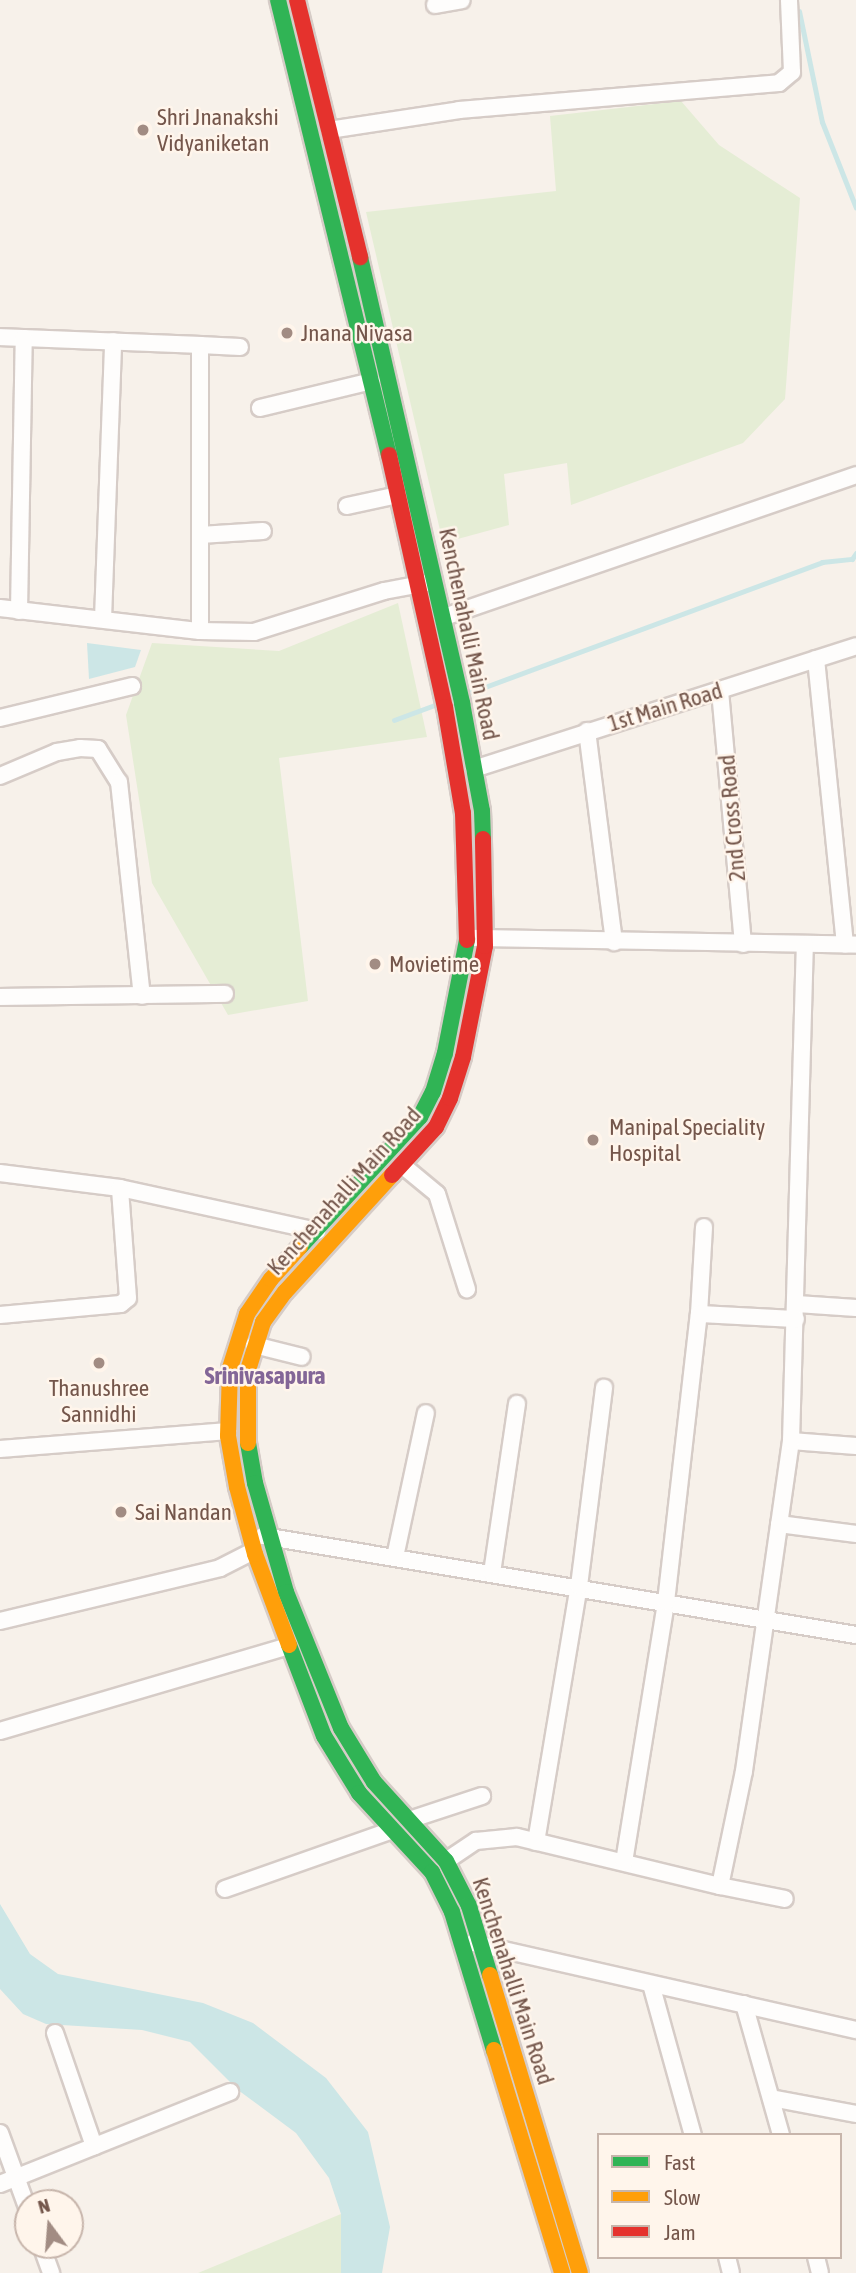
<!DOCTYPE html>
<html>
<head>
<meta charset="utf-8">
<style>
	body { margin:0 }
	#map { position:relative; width:856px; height:2273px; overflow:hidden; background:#f7f1ea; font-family:"Asap Condensed",sans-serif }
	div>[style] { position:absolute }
	.green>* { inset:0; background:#e5edd5 }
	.water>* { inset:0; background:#cce6e6 }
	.stream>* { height:5px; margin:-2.5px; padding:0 2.5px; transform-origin:2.5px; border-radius:2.5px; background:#cce6e6 }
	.roads { filter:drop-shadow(2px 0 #d6ccc7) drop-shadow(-2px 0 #d6ccc7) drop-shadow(0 2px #d6ccc7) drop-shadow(0 -2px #d6ccc7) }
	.street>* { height:16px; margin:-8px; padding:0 8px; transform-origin:8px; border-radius:8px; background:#fefdfc }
	.fast>* { height:16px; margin:-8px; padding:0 8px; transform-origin:8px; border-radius:8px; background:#30b455 }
	.slow>* { height:16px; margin:-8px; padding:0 8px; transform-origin:8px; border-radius:8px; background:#ff9f0a }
	.jam>* { height:16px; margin:-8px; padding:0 8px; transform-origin:8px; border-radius:8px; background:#e5322d }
	.dots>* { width:19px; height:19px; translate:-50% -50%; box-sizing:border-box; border:4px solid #fff5eb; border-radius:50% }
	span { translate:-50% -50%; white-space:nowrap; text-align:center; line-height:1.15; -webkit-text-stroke:5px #fff5eb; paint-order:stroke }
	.poi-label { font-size:23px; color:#74564b }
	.left { translate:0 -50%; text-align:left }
	.street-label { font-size:23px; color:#74564b }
	.neighbourhood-label { font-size:24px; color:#836697; font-weight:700 }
	.legend { position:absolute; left:597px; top:2133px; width:245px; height:126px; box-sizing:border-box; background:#fff5eb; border:2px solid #c7b5ab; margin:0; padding:9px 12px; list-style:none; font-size:21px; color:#74564b }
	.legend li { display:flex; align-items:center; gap:14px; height:35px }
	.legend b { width:35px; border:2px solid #c7b5ab }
	.north { position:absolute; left:14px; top:2189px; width:70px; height:70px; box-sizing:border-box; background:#fff5eb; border:2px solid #c7b5ab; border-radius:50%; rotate:344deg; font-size:19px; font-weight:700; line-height:28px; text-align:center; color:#74564b }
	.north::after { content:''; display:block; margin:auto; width:24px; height:32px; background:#a28c83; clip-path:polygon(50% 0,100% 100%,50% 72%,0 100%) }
</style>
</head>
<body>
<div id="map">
	<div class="green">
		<i style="clip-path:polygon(681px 101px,719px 145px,800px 198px,785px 399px,743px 443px,571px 505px,567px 463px,504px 474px,509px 525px,443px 543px,366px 212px,556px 191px,550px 116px)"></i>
		<i style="clip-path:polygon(398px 603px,427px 737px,279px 758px,308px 1001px,228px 1015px,152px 883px,126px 715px,152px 643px,279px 651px)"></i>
		<i style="clip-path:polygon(341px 2214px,341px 2273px,198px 2273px)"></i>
	</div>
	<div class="water">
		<i style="clip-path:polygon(87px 643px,141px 650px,135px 667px,89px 679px)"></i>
		<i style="clip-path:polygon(0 1904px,30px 1954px,58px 1974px,203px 2003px,253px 2023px,326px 2078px,368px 2132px,390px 2227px,382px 2273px,341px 2273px,341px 2214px,329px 2178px,296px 2133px,238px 2090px,190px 2042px,142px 2030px,46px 2024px,23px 2014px,0 1989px)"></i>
	</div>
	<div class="stream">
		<i style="left:799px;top:11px;width:113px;rotate:78.3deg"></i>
		<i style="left:822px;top:122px;width:92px;rotate:68.4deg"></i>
		<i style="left:466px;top:694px;width:380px;rotate:-20.3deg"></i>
		<i style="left:822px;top:562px;width:30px;rotate:-6deg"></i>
		<i style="left:852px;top:559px;width:7px;rotate:-56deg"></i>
		<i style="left:394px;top:720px;width:49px;rotate:-20.3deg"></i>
	</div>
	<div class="roads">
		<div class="street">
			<i style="left:435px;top:5px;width:27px;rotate:-10deg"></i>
			<i style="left:329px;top:130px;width:132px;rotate:-8.7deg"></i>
			<i style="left:459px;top:110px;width:321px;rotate:-4.8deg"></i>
			<i style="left:779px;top:83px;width:17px;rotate:-40deg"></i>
			<i style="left:792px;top:72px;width:72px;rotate:-92.4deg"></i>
			<i style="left:0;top:337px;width:200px;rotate:2.3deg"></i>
			<i style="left:200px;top:345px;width:286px;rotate:90deg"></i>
			<i style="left:200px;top:345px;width:40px;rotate:2.9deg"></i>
			<i style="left:260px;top:408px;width:115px;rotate:-13.6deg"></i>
			<i style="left:347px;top:506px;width:52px;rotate:-12.2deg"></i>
			<i style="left:200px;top:535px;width:63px;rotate:-3.6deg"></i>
			<i style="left:0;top:608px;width:201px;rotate:6.6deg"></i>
			<i style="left:200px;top:631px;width:54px;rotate:1.1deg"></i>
			<i style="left:254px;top:632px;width:136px;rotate:-17.5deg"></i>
			<i style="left:384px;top:591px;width:44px;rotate:-10.5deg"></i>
			<i style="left:19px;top:611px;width:273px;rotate:-89deg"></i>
			<i style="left:444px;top:617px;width:436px;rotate:-19deg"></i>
			<i style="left:103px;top:619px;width:278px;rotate:-87.9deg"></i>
			<i style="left:816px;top:659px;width:287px;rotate:84.2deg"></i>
			<i style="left:720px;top:691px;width:254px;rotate:84.8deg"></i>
			<i style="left:0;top:718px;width:136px;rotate:-13.6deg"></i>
			<i style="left:587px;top:731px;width:213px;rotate:82.7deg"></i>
			<i style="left:474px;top:769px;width:401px;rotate:-17.8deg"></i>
			<i style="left:0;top:776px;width:62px;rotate:-22.8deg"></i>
			<i style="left:57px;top:752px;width:23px;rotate:-10deg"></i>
			<i style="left:80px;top:748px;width:18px;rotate:3deg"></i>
			<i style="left:98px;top:749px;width:39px;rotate:58deg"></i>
			<i style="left:119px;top:782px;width:215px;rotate:83.9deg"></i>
			<i style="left:474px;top:938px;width:382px;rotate:1deg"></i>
			<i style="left:0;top:997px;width:225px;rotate:-0.8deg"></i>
			<i style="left:402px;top:1165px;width:45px;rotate:39.6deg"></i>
			<i style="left:437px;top:1194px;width:100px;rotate:72.5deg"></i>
			<i style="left:0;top:1173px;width:121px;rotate:7.1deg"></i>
			<i style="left:120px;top:1188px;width:202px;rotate:12.3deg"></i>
			<i style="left:797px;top:1304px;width:59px;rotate:3.9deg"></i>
			<i style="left:699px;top:1314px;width:87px;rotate:-86.7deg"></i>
			<i style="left:0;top:1315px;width:121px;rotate:-5.2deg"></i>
			<i style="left:121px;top:1304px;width:9px;rotate:-41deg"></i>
			<i style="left:128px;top:1298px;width:110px;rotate:-94.2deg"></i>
			<i style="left:254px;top:1345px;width:49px;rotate:14deg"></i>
			<i style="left:791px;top:1441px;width:65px;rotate:4.4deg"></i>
			<i style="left:0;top:1449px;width:229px;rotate:-4.5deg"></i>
			<i style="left:779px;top:1524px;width:78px;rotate:7.4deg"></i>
			<i style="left:263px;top:1536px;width:601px;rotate:9.48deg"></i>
			<i style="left:395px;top:1557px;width:147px;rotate:-77.9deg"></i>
			<i style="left:492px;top:1573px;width:171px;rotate:-81.6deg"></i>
			<i style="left:0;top:1621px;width:226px;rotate:-13.5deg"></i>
			<i style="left:220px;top:1568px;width:38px;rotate:-27deg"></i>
			<i style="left:0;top:1731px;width:300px;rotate:-16.4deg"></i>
			<i style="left:409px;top:1820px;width:77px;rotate:-18.2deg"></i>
			<i style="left:536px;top:1842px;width:260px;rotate:-80.5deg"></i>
			<i style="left:579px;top:1586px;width:200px;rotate:-82.8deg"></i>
			<i style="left:446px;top:1861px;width:36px;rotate:-34deg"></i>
			<i style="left:476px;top:1841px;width:41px;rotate:-5.6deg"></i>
			<i style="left:517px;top:1837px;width:209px;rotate:13.6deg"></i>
			<i style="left:720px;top:1886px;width:117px;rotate:-78.2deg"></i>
			<i style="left:744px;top:1771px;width:333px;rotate:-81.9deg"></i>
			<i style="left:791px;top:1441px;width:496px;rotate:-88.4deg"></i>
			<i style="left:624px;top:1862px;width:263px;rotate:-80.8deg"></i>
			<i style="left:666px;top:1602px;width:290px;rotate:-83.5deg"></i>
			<i style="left:699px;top:1314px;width:97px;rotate:3deg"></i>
			<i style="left:720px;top:1886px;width:66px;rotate:11.3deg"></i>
			<i style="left:225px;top:1889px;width:178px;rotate:-19.4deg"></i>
			<i style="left:473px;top:1943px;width:393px;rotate:12.8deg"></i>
			<i style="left:651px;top:1984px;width:157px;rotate:74.5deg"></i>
			<i style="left:744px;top:2004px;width:136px;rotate:74.2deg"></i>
			<i style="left:55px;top:2033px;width:120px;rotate:71deg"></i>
			<i style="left:771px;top:2098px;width:86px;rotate:10.7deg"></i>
			<i style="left:0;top:2133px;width:82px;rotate:70deg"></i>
			<i style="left:0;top:2184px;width:248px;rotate:-21.8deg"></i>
			<i style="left:41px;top:2245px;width:30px;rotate:70deg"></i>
			<i style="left:727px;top:2257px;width:16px;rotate:76deg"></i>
			<i style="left:816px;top:2257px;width:16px;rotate:76deg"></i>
		</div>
		<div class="fast">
			<i style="left:278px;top:0;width:468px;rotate:76.3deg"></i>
			<i style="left:360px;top:257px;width:458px;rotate:77.1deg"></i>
			<i style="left:462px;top:703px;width:110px;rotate:79.5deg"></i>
			<i style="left:482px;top:811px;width:28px;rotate:88deg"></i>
			<i style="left:300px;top:1247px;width:177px;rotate:-47.3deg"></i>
			<i style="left:420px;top:1117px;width:28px;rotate:-63deg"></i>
			<i style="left:433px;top:1092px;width:41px;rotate:-72.9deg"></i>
			<i style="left:445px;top:1053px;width:115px;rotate:-79deg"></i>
			<i style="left:248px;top:1443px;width:41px;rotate:80.1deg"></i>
			<i style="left:255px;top:1483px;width:113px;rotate:74.1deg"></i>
			<i style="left:286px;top:1592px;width:147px;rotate:68deg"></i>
			<i style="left:341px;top:1728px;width:63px;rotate:58.6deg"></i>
			<i style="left:374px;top:1782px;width:107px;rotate:47.7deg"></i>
			<i style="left:446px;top:1861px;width:51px;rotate:62.9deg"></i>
			<i style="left:469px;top:1906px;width:72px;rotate:73.1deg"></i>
			<i style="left:289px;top:1645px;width:97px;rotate:69deg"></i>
			<i style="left:324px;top:1736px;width:67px;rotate:58.4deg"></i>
			<i style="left:359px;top:1793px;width:108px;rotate:47.3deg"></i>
			<i style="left:432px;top:1872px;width:45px;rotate:63.4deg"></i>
			<i style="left:452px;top:1912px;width:144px;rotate:73.1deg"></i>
		</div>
		<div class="slow">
			<i style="left:248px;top:1443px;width:73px;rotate:-90deg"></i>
			<i style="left:248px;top:1370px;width:50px;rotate:-72.6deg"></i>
			<i style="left:263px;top:1322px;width:37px;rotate:-54deg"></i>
			<i style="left:285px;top:1292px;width:159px;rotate:-47.6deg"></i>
			<i style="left:289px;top:1645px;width:97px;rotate:-110.5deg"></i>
			<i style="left:255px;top:1554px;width:69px;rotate:-105deg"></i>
			<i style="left:237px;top:1487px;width:52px;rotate:-100deg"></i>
			<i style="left:228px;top:1436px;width:68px;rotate:-88.3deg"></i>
			<i style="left:230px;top:1368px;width:57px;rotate:-72.5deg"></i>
			<i style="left:247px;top:1314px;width:42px;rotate:-55.6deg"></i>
			<i style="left:271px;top:1279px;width:43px;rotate:-47.8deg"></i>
			<i style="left:490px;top:1975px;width:311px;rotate:73.2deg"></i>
			<i style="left:494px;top:2050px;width:233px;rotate:73deg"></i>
		</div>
		<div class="jam">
			<i style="left:297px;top:0;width:265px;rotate:76.2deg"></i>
			<i style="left:389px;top:455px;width:258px;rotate:77.5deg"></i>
			<i style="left:445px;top:707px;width:108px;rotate:80.4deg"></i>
			<i style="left:463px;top:813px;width:127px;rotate:88.2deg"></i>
			<i style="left:392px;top:1175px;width:65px;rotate:-47.5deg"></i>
			<i style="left:436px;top:1127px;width:32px;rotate:-64deg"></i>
			<i style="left:450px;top:1098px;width:43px;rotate:-72.4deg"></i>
			<i style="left:463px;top:1057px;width:113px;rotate:-78.8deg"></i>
			<i style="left:485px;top:946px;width:107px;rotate:-91.1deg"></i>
		</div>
	</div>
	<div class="dots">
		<i style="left:143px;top:130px;background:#a28c83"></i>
		<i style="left:287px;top:333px;background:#a28c83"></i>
		<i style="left:375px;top:964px;background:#a28c83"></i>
		<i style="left:593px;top:1140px;background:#a28c83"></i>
		<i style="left:99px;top:1363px;background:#a28c83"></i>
		<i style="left:121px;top:1512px;background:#a28c83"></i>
	</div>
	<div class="poi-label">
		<span class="left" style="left:157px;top:130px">Shri Jnanakshi<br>Vidyaniketan</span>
		<span class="left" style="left:301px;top:333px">Jnana Nivasa</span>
		<span class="left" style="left:389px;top:964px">Movietime</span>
		<span class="left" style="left:609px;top:1140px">Manipal Speciality<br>Hospital</span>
		<span style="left:99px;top:1401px">Thanushree<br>Sannidhi</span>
		<span class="left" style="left:135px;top:1512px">Sai Nandan</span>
	</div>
	<div class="street-label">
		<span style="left:469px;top:634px;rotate:78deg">Kenchenahalli Main Road</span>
		<span style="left:665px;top:707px;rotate:-17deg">1st Main Road</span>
		<span style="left:732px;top:818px;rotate:-95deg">2nd Cross Road</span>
		<span style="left:344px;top:1191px;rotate:-48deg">Kenchenahalli Main Road</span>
		<span style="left:513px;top:1981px;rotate:72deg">Kenchenahalli Main Road</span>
	</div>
	<div class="neighbourhood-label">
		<span style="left:265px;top:1376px">Srinivasapura</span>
	</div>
	<ul class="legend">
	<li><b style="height:9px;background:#30b455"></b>Fast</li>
	<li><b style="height:9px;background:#ff9f0a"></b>Slow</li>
	<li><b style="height:9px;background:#e5322d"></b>Jam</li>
	</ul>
	<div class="north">N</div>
</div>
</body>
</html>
